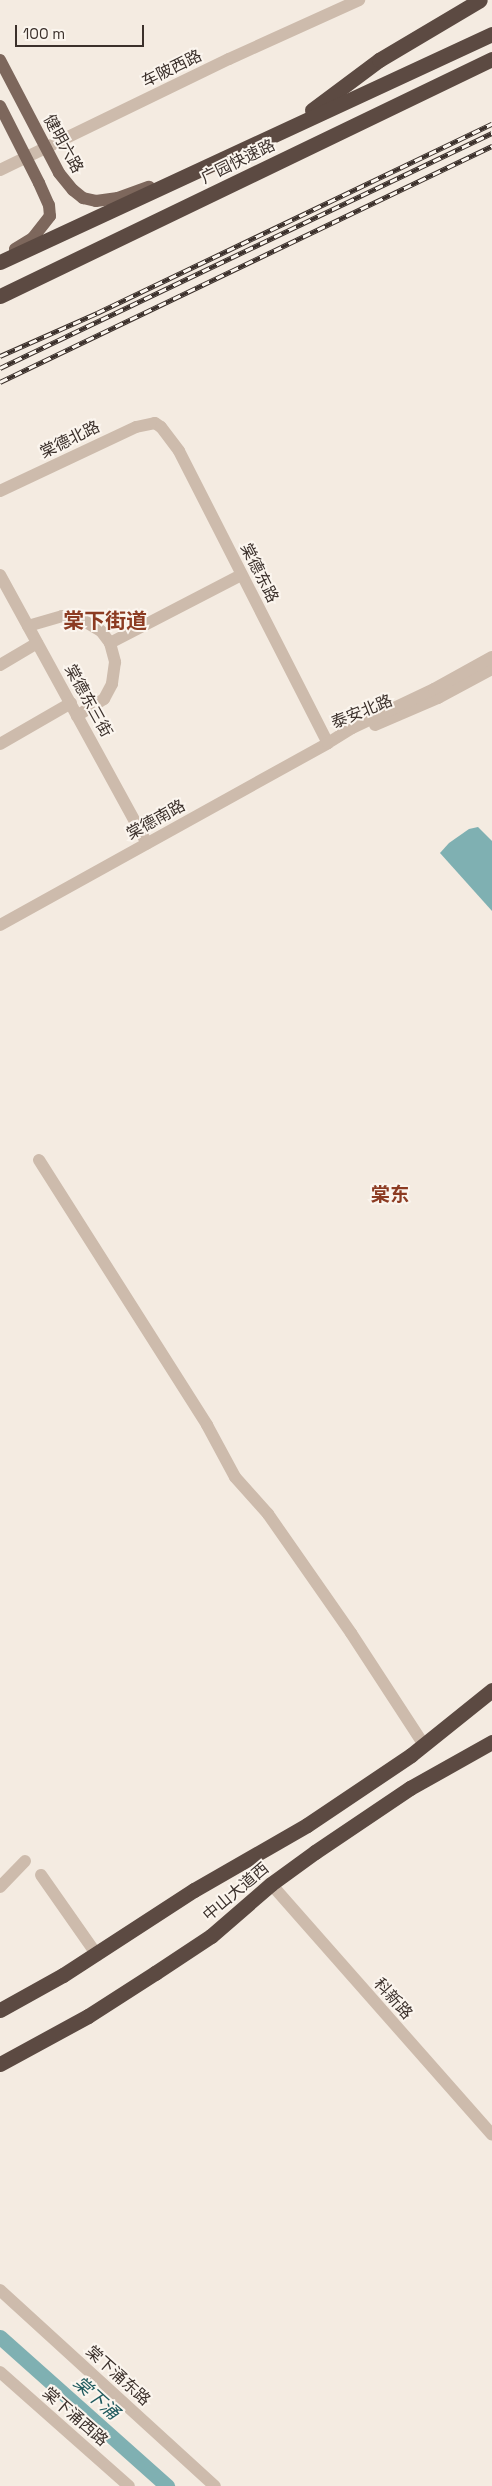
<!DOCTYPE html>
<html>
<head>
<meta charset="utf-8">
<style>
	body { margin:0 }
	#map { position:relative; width:492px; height:2486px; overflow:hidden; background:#f4ebe1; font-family:"Space Grotesk","Noto Sans SC",sans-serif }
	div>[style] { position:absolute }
	.water>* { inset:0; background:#7fb0b2 }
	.river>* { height:15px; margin:-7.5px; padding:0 7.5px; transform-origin:7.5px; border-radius:7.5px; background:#7fb0b2 }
	.minor>* { height:12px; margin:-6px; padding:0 6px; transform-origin:6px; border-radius:6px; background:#cdbbac }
	.major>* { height:12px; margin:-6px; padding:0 6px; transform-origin:6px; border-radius:6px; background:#7d675c }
	.highway>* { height:15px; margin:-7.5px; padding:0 7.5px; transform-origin:7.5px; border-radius:7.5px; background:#5c4a42 }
	.rail>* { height:4.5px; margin-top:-2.25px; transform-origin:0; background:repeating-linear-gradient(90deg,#fbf5ee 0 8px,#3b302b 0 16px); box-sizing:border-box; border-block:1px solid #3b302b }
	span { translate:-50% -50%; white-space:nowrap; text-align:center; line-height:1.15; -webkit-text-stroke:4px #fbf5ee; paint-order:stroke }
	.street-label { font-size:16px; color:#3b302b }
	.water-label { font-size:18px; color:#1f5a5e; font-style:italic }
	.quarter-label { font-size:19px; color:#8c3b22; font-weight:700 }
	.district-label { font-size:21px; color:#8c3b22; font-weight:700 }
	.scale { position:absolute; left:15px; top:25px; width:129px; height:22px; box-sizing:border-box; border:2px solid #3b302b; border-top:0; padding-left:6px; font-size:15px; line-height:18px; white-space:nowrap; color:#3b302b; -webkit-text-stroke:4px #fbf5ee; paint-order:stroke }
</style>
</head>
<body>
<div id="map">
	<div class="water">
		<i style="clip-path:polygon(478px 827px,492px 841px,492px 911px,440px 853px,449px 843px,469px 829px)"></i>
	</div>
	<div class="river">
		<i style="left:0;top:2337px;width:224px;rotate:41.7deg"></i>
	</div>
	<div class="minor">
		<i style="left:0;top:170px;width:254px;rotate:-25.9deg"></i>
		<i style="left:229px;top:59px;width:143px;rotate:-24.4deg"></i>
		<i style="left:0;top:491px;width:150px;rotate:-25.2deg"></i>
		<i style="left:136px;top:427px;width:19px;rotate:-12deg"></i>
		<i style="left:155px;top:423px;width:7px;rotate:34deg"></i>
		<i style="left:161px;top:427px;width:30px;rotate:53deg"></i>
		<i style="left:179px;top:451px;width:328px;rotate:63deg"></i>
		<i style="left:0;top:575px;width:306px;rotate:61.3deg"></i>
		<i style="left:28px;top:626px;width:35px;rotate:-16deg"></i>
		<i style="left:62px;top:616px;width:19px;rotate:9deg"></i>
		<i style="left:81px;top:619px;width:23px;rotate:31deg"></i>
		<i style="left:101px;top:631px;width:15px;rotate:53deg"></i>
		<i style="left:110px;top:643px;width:20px;rotate:75deg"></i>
		<i style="left:115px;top:662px;width:22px;rotate:98deg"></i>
		<i style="left:112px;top:684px;width:17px;rotate:118deg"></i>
		<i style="left:104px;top:699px;width:32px;rotate:148deg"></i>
		<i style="left:110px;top:643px;width:148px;rotate:-27.4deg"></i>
		<i style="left:0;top:665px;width:43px;rotate:-30.7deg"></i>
		<i style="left:375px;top:725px;width:69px;rotate:-23.2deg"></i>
		<i style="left:438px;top:698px;width:61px;rotate:-28.2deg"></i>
		<i style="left:0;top:744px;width:82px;rotate:-30deg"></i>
		<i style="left:0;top:925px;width:375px;rotate:-29deg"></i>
		<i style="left:328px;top:743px;width:28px;rotate:-32deg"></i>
		<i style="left:352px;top:728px;width:91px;rotate:-25.4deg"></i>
		<i style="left:434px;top:689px;width:66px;rotate:-28.9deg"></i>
		<i style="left:39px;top:1160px;width:314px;rotate:57.6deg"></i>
		<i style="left:207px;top:1425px;width:59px;rotate:61.7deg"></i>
		<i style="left:235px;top:1477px;width:50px;rotate:48.3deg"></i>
		<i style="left:268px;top:1514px;width:145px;rotate:55.1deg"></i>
		<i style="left:351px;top:1633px;width:134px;rotate:56.9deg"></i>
		<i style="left:41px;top:1875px;width:98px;rotate:55deg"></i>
		<i style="left:271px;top:1884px;width:334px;rotate:48.6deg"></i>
		<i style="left:0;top:1887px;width:36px;rotate:-46deg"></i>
		<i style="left:0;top:2290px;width:291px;rotate:42.4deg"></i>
		<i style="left:0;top:2372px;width:172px;rotate:41.5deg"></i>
	</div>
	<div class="major">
		<i style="left:0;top:60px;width:127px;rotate:62.4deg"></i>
		<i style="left:59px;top:173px;width:22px;rotate:51deg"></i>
		<i style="left:73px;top:190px;width:13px;rotate:39deg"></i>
		<i style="left:83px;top:198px;width:13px;rotate:13deg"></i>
		<i style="left:96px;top:201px;width:22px;rotate:-8deg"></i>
		<i style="left:118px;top:198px;width:33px;rotate:-20deg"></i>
		<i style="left:0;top:106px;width:86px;rotate:63.1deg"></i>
		<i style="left:39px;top:183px;width:24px;rotate:66deg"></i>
		<i style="left:49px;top:205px;width:11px;rotate:85deg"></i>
		<i style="left:50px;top:216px;width:28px;rotate:128deg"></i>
		<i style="left:33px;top:238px;width:21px;rotate:149deg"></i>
	</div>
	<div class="highway">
		<i style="left:312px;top:110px;width:84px;rotate:-36.7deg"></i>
		<i style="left:379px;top:60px;width:117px;rotate:-30.7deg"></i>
		<i style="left:0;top:262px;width:542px;rotate:-24.86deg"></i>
		<i style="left:0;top:296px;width:546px;rotate:-25.72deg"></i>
		<i style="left:0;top:2010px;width:72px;rotate:-29.1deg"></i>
		<i style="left:63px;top:1975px;width:156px;rotate:-33deg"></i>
		<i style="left:194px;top:1890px;width:130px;rotate:-29.9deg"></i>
		<i style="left:307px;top:1825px;width:125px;rotate:-33.9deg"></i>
		<i style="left:411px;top:1755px;width:104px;rotate:-38.7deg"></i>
		<i style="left:0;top:2064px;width:100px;rotate:-28.6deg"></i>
		<i style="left:88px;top:2016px;width:80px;rotate:-32.7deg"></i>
		<i style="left:155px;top:1973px;width:67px;rotate:-33.5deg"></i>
		<i style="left:211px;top:1936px;width:79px;rotate:-40.9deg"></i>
		<i style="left:271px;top:1884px;width:54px;rotate:-36deg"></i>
		<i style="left:315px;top:1852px;width:115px;rotate:-34deg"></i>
		<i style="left:410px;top:1788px;width:94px;rotate:-29.3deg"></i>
	</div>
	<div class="rail">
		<i style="left:0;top:356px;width:106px;rotate:-23.9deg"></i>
		<i style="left:97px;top:313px;width:438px;rotate:-25.6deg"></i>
		<i style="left:0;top:368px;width:545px;rotate:-25.53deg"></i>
		<i style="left:0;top:382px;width:546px;rotate:-25.63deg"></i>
	</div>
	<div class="street-label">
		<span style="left:172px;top:69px;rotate:-26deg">车陂西路</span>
		<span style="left:63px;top:144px;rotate:61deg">健明六路</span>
		<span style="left:238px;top:162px;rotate:-26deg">广园快速路</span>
		<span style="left:70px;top:440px;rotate:-26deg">棠德北路</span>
		<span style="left:259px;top:573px;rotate:63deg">棠德东路</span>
		<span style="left:88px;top:701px;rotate:61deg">棠德东三街</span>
		<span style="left:362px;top:712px;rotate:-22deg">泰安北路</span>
		<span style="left:156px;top:820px;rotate:-29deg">棠德南路</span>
		<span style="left:236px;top:1892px;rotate:-40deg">中山大道西</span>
		<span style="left:393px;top:1999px;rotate:48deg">科新路</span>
		<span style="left:118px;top:2376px;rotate:42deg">棠下涌东路</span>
		<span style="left:75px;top:2417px;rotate:41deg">棠下涌西路</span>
	</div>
	<div class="water-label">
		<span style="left:96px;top:2398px;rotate:42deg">棠下涌</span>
	</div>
	<div class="quarter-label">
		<span style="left:390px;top:1195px">棠东</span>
	</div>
	<div class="district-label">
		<span style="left:105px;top:621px">棠下街道</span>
	</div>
	<div class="scale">100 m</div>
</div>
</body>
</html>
